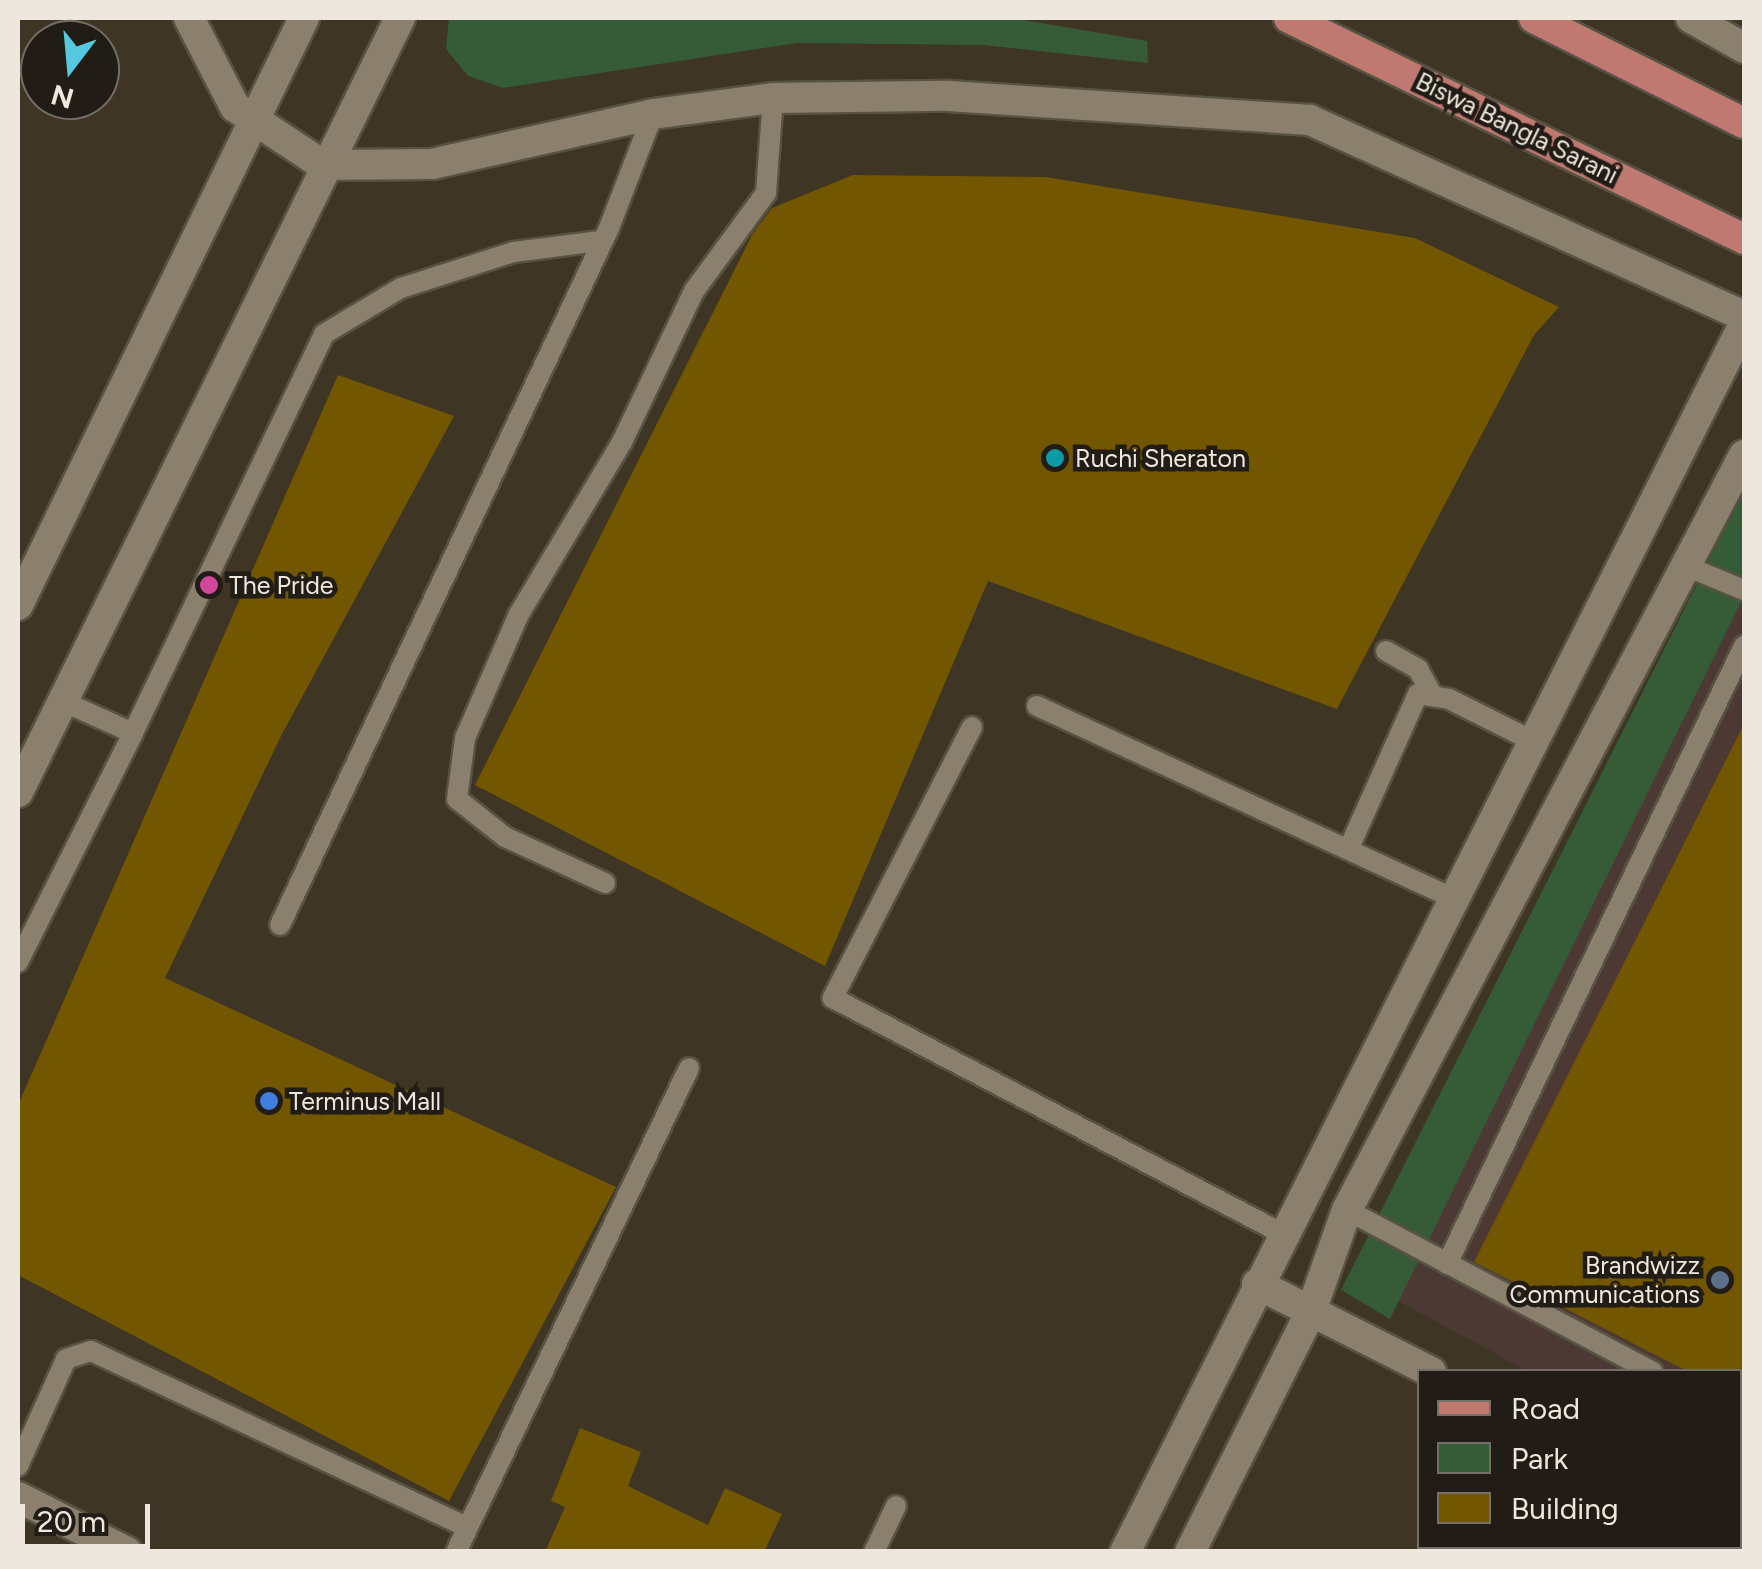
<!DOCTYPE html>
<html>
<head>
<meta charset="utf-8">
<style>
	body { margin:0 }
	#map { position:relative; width:1762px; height:1569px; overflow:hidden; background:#3e3524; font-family:Figtree,sans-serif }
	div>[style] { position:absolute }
	.commercial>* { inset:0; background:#4d3933 }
	.green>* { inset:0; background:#355b37 }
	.building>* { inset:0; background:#735600 }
	.roads { filter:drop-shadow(2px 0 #585242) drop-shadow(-2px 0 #585242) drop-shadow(0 2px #585242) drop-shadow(0 -2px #585242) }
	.service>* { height:20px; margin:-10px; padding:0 10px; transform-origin:10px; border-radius:10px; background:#8a806d }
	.minor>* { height:30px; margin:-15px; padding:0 15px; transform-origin:15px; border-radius:15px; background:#8a806d }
	.tertiary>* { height:30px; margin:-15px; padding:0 15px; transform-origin:15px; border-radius:15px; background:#8a806d }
	.primary>* { height:30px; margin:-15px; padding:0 15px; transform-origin:15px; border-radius:15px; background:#bf7971 }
	.dots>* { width:28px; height:28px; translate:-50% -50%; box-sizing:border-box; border:5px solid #211d16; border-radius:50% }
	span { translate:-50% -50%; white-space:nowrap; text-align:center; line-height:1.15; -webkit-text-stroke:9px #211d16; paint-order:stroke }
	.street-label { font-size:25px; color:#ede7dd }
	.poi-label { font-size:25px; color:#ede7dd }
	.left { translate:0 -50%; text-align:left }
	.right { translate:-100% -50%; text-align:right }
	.frame { position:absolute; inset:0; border:20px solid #ede7dd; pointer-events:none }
	.legend { position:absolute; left:1417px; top:1369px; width:325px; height:180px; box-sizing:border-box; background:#211d16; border:2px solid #736e66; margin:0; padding:12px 18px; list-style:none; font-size:30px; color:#ede7dd }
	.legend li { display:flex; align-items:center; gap:20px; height:50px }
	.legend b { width:50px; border:2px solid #736e66 }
	.north { position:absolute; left:20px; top:20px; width:100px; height:100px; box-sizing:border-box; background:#211d16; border:2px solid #736e66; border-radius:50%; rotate:196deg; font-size:28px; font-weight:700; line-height:40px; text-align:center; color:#ede7dd }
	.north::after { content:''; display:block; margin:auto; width:35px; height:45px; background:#56c9e1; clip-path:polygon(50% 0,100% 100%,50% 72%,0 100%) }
	.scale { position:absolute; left:20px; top:1504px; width:130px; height:45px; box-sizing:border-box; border:5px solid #ede7dd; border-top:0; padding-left:12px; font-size:30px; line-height:35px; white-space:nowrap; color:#ede7dd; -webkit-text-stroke:8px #211d16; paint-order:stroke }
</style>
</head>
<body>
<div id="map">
	<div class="commercial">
		<i style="clip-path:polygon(1744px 552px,1744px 1491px,1740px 1372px,1527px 1371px,1371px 1286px)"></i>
	</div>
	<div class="green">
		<i style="clip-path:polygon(449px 18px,1011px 18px,1147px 41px,1148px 63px,983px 45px,797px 43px,503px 88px,468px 76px,446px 49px)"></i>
		<i style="clip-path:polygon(1744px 491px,1744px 596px,1390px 1319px,1341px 1290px)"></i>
	</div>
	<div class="building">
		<i style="clip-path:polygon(853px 175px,1046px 177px,1415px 238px,1559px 307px,1534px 335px,1337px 709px,988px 581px,825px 966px,475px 785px,753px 233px,772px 208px)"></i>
		<i style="clip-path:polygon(338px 375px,454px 416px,281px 736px,165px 978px,616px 1187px,449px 1501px,18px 1275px,18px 1105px)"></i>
		<i style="clip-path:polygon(1744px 724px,1744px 1372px,1689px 1372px,1474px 1262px)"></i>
		<i style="clip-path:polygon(580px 1428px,641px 1452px,628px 1486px,708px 1525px,725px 1488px,782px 1514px,764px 1552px,545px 1552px,565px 1507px,551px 1501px)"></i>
	</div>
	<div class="roads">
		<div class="service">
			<i style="left:1686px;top:566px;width:63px;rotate:22.5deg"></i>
			<i style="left:1386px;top:651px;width:37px;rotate:29deg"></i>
			<i style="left:1418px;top:669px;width:25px;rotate:61deg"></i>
			<i style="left:1037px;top:706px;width:459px;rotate:24.8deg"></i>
			<i style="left:972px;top:727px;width:305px;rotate:117.2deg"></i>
			<i style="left:833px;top:998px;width:508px;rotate:27.67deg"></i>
			<i style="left:133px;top:733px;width:442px;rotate:-64.4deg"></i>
			<i style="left:324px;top:334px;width:90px;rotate:-30.9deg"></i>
			<i style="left:401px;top:288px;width:119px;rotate:-17.7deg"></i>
			<i style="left:514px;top:252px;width:87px;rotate:-7.3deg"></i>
			<i style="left:1349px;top:848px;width:169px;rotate:-65.9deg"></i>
			<i style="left:1418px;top:694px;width:31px;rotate:9deg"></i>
			<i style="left:1449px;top:699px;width:96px;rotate:26.6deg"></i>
			<i style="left:605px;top:883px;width:110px;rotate:-155.3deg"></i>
			<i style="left:505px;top:837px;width:61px;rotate:-141.6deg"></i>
			<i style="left:457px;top:799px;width:62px;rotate:-82.5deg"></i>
			<i style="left:465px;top:738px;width:135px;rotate:-66.5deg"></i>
			<i style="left:519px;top:614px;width:200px;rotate:-59.1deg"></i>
			<i style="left:622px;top:442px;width:167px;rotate:-64.5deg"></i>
			<i style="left:694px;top:291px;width:122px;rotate:-53.7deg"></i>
			<i style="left:766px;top:193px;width:95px;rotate:-85.8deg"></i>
			<i style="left:280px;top:925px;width:771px;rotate:-64.73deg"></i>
			<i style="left:609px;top:228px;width:122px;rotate:-68.9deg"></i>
			<i style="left:18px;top:962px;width:256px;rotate:-63.3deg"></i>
			<i style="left:133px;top:733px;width:78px;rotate:-155.7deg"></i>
			<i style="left:1347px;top:1210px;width:346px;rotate:27.9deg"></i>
			<i style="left:1447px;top:1264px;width:686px;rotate:-64.33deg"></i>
			<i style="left:1740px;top:1417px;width:4px;rotate:27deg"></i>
			<i style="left:18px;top:1466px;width:117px;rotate:-65.8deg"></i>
			<i style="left:66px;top:1359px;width:26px;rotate:-18deg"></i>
			<i style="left:91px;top:1351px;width:415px;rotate:25.1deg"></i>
			<i style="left:456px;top:1552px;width:537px;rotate:-64.29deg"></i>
			<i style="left:874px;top:1552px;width:51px;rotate:-64.4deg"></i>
		</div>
		<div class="minor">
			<i style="left:1257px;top:1284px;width:195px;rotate:26.8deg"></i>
			<i style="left:1740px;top:1528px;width:4px;rotate:27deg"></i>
			<i style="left:1125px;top:1552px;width:1375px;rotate:-63.25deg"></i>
			<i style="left:1190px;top:1552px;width:270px;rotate:-63.3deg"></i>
			<i style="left:1311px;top:1311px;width:107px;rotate:-70.4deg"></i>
			<i style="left:1347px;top:1210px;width:853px;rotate:-62.26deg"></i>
		</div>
		<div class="tertiary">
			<i style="left:189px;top:18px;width:100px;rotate:62.7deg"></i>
			<i style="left:235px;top:107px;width:105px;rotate:33.4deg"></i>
			<i style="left:323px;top:165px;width:109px;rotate:-0.5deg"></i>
			<i style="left:432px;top:164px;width:227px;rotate:-12.7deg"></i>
			<i style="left:653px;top:114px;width:121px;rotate:-7.6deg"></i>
			<i style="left:773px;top:98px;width:176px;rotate:-0.7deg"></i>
			<i style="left:949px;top:96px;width:362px;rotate:3.8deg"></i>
			<i style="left:1310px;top:120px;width:476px;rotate:24.3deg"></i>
			<i style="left:1691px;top:18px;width:61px;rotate:29.5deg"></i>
			<i style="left:18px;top:605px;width:653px;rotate:-64.02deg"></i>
			<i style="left:18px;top:792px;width:863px;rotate:-63.73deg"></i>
			<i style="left:18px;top:1497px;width:122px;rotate:26.8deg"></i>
		</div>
		<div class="primary">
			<i style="left:1289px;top:18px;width:506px;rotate:25.91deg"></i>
			<i style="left:1534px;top:18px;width:235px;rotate:26.6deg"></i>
		</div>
	</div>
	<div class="dots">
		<i style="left:1055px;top:458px;background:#0f9aa8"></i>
		<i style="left:209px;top:585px;background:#d1479c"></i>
		<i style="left:269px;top:1101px;background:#3f7fe0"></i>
		<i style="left:1720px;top:1280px;background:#5c6f8a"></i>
	</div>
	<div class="street-label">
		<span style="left:1517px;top:128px;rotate:26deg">Biswa Bangla Sarani</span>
	</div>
	<div class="poi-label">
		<span class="left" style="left:1075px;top:458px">Ruchi Sheraton</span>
		<span class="left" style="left:229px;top:585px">The Pride</span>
		<span class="left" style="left:289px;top:1101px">Terminus Mall</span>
		<span class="right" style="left:1700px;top:1280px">Brandwizz<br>Communications</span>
	</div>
	<div class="frame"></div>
	<ul class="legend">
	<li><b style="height:12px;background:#bf7971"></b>Road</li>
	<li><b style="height:28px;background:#355b37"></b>Park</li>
	<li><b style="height:28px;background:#735600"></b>Building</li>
	</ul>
	<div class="north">N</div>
	<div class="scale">20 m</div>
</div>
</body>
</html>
